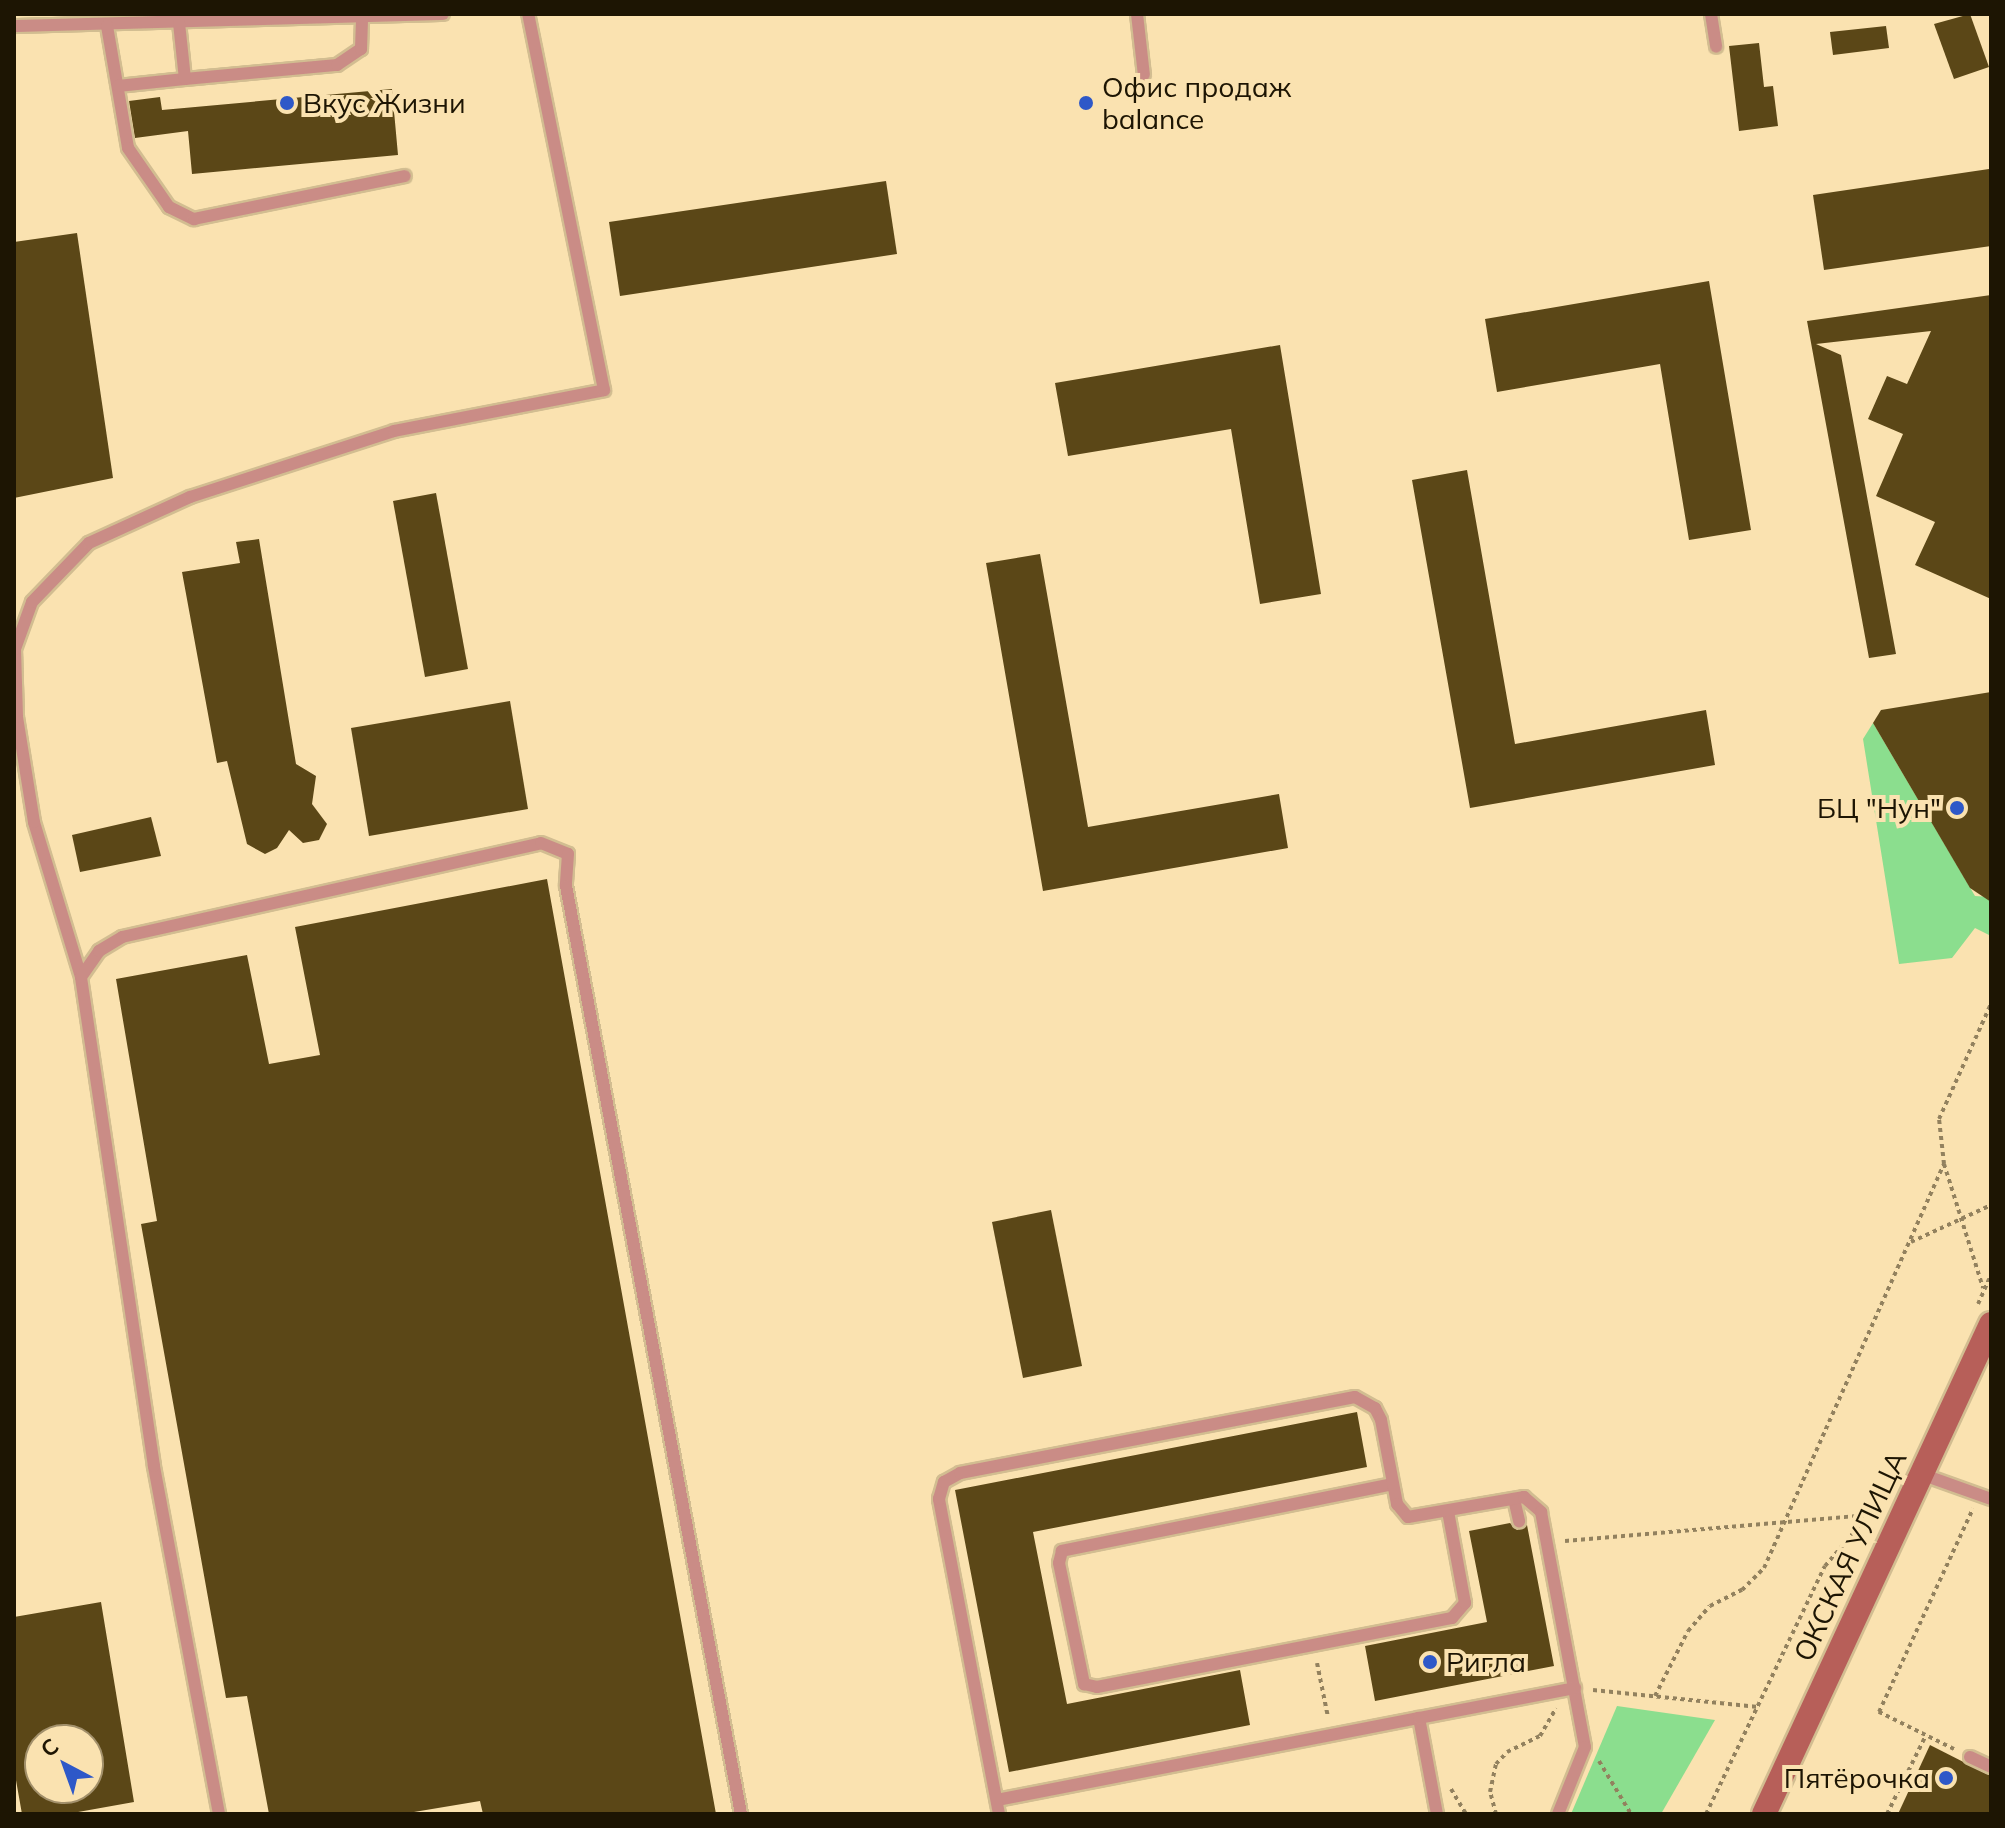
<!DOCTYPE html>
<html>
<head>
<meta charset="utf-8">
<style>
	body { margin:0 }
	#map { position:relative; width:2005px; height:1828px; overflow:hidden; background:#fae2b0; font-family:Mulish,sans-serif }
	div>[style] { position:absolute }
	.green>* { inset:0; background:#8bde8e }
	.building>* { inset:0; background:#5b4717 }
	.path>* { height:4px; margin-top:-2px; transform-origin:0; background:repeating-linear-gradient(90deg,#92815e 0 4px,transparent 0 8px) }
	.roads { filter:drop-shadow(2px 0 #d2bd91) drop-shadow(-2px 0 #d2bd91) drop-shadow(0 2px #d2bd91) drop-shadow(0 -2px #d2bd91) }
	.lane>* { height:12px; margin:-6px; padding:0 6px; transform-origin:6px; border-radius:6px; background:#ca8c86 }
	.secondary>* { height:24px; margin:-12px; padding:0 12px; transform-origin:12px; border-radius:12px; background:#b75f59 }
	.dots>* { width:22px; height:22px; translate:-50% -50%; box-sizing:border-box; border:4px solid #fae2b0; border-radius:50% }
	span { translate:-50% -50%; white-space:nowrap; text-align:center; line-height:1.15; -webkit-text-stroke:8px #fae2b0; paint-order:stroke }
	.poi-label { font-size:28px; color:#1d1503 }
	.left { translate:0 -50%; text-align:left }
	.right { translate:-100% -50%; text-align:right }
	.street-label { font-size:28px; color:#1d1503 }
	.frame { position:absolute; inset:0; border:16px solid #1d1503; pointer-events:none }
	.north { position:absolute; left:24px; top:1724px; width:80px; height:80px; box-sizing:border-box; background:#fae2b0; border:2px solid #a2906b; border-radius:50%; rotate:319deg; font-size:22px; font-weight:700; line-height:32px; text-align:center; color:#1d1503 }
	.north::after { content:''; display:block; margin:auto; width:28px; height:36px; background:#2e58c8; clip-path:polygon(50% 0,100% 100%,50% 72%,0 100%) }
</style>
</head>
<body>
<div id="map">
	<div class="green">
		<i style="clip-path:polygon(1873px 723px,1975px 896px,1991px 897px,1991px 936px,1975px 928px,1952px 958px,1899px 964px,1863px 739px)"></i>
		<i style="clip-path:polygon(1617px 1706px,1715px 1720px,1661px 1814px,1571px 1814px)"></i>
	</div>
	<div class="building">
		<i style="clip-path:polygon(1970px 14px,1989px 67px,1954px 79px,1934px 24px)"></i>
		<i style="clip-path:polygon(1886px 26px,1889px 48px,1833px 55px,1830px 32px)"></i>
		<i style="clip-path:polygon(1759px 43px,1764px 87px,1773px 86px,1778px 126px,1739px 131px,1729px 46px)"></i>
		<i style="clip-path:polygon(392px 89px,398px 155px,192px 174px,188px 131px,135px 138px,129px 101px,160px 97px,162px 110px)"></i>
		<i style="clip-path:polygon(1989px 169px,1991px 246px,1824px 270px,1813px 195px)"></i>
		<i style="clip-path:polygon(886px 181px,897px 254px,620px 296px,609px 222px)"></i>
		<i style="clip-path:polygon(77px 233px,113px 478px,14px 498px,14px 242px)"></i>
		<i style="clip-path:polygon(1709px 281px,1751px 530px,1689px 540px,1660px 364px,1497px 392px,1485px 319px)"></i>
		<i style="clip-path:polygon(1991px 295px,1991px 599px,1915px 565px,1935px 522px,1876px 496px,1903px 434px,1868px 419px,1887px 376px,1907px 384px,1931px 331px,1816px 344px,1841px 355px,1896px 654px,1869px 658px,1807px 321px)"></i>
		<i style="clip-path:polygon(1280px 345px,1321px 594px,1260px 604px,1231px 429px,1068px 456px,1055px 383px)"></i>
		<i style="clip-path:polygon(1467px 470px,1515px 744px,1706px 710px,1715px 765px,1470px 808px,1412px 480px)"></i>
		<i style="clip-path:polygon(436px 493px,468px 669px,425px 677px,393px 501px)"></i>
		<i style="clip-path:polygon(259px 539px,296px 764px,316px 776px,312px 804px,327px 824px,319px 840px,303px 843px,289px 830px,277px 848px,265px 854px,247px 844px,227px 761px,217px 763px,182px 572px,240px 563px,236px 542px)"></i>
		<i style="clip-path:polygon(1040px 554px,1088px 827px,1279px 794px,1288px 848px,1043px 891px,986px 563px)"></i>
		<i style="clip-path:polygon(1991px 692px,1991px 902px,1970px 888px,1873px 723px,1881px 710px)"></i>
		<i style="clip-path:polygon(510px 701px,528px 809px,369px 836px,351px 728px)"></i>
		<i style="clip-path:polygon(151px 817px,161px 856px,80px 872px,72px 835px)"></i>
		<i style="clip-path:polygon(547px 879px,716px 1814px,483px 1814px,480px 1801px,402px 1814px,269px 1814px,247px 1696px,226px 1698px,141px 1224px,157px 1221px,116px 979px,247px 955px,269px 1064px,320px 1055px,295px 927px)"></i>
		<i style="clip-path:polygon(1051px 1210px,1082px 1366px,1023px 1378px,992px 1222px)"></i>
		<i style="clip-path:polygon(1357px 1412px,1367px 1467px,1033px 1532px,1067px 1704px,1240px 1670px,1250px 1725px,1009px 1772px,955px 1490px)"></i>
		<i style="clip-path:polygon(1510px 1523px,1517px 1530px,1527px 1525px,1554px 1666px,1375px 1701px,1365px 1646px,1487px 1622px,1469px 1531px)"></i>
		<i style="clip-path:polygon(evenodd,101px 1602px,134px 1802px,67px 1814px,22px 1814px,14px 1769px,14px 1617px,101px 1602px,40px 1740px,88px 1740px,88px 1788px,40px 1788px,40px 1740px)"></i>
		<i style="clip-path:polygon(1930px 1745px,1991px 1776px,1991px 1814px,1898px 1814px)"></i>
	</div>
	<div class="path">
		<i style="left:1944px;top:1164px;width:130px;rotate:72.5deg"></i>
		<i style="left:1911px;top:1242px;width:88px;rotate:-24.8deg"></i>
		<i style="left:1978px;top:1304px;width:32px;rotate:-66deg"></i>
		<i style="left:1565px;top:1541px;width:303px;rotate:-4.9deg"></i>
		<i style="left:1317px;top:1663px;width:55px;rotate:78.5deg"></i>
		<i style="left:1593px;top:1690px;width:166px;rotate:5.9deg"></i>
		<i style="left:1655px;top:1696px;width:73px;rotate:-63.1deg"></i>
		<i style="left:1688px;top:1631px;width:33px;rotate:-49deg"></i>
		<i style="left:1710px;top:1606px;width:36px;rotate:-27deg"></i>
		<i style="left:1742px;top:1590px;width:31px;rotate:-45deg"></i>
		<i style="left:1764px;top:1568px;width:442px;rotate:-66deg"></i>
		<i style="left:1944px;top:1164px;width:45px;rotate:-96.3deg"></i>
		<i style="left:1939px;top:1119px;width:126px;rotate:-65.7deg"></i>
		<i style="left:1954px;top:1749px;width:84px;rotate:-153.7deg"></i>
		<i style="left:1879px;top:1712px;width:224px;rotate:-65.2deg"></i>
		<i style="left:1599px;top:1761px;width:62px;rotate:58.9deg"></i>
		<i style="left:1451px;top:1789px;width:29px;rotate:59deg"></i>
		<i style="left:1496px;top:1814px;width:23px;rotate:-105deg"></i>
		<i style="left:1490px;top:1792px;width:29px;rotate:-78deg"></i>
		<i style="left:1496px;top:1764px;width:16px;rotate:-47deg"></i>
		<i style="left:1507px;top:1752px;width:37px;rotate:-26deg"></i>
		<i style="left:1540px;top:1736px;width:32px;rotate:-60deg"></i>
		<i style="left:1706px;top:1814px;width:275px;rotate:-64.4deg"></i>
		<i style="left:1825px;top:1566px;width:83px;rotate:-49.4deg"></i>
		<i style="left:1887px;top:1814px;width:88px;rotate:-63.7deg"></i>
	</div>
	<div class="roads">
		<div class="lane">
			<i style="left:1137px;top:14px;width:61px;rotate:83.5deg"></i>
			<i style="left:1711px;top:14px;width:33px;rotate:81deg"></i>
			<i style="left:14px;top:26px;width:429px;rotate:-1.6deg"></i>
			<i style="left:107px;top:26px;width:124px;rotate:80.2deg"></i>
			<i style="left:128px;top:148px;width:72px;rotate:55.2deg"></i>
			<i style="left:169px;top:207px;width:28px;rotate:26deg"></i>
			<i style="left:194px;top:219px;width:215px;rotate:-11.5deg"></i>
			<i style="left:185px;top:79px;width:153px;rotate:-5.3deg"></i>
			<i style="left:337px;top:65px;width:29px;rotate:-34deg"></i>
			<i style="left:361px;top:49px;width:32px;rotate:-88deg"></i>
			<i style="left:118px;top:86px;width:67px;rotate:-6deg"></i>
			<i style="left:185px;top:79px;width:56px;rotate:-96.1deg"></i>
			<i style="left:81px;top:977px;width:162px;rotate:-106.9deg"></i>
			<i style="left:34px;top:822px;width:106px;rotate:-99.2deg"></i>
			<i style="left:17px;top:717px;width:68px;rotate:-91.7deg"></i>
			<i style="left:15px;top:649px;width:50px;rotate:-70.1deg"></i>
			<i style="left:32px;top:602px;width:82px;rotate:-46deg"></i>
			<i style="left:89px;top:543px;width:111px;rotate:-24.5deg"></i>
			<i style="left:190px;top:497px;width:214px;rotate:-17.9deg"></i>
			<i style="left:394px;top:431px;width:214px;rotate:-11deg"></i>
			<i style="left:604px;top:390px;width:384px;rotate:-101.4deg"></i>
			<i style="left:1921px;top:1474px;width:74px;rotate:19.7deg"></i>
			<i style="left:1393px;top:1484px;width:338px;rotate:168.6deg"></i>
			<i style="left:1062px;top:1551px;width:12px;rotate:104deg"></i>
			<i style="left:1059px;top:1563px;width:124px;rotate:78.3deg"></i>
			<i style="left:1084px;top:1684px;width:13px;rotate:13deg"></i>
			<i style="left:1097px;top:1687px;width:362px;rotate:-11deg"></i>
			<i style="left:1452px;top:1618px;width:20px;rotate:-49deg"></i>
			<i style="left:1465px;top:1603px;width:94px;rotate:-100.5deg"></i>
			<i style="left:1514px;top:1499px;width:23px;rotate:77deg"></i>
			<i style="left:1970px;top:1757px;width:23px;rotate:25deg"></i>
			<i style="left:997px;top:1800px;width:430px;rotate:-11deg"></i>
			<i style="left:219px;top:1814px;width:354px;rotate:-100.6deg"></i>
			<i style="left:154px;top:1466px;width:494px;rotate:-98.5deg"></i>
			<i style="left:81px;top:977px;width:32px;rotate:-55deg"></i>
			<i style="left:99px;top:951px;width:27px;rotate:-31deg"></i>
			<i style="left:122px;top:937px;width:429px;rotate:-12.6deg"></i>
			<i style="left:541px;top:843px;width:29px;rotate:22deg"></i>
			<i style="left:568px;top:854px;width:32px;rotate:94deg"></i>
			<i style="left:566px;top:886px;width:944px;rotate:79.32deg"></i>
			<i style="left:999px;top:1814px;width:321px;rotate:-100.8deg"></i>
			<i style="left:939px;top:1499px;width:18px;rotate:-74deg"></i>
			<i style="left:944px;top:1482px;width:18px;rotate:-29deg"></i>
			<i style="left:960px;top:1473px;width:402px;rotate:-10.9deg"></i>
			<i style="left:1355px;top:1397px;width:23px;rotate:29deg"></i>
			<i style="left:1375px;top:1408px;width:13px;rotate:63deg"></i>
			<i style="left:1381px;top:1420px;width:86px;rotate:79.2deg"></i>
			<i style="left:1397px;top:1504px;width:17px;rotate:50deg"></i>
			<i style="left:1408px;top:1517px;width:118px;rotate:-9.8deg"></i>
			<i style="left:1524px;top:1497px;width:23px;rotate:41deg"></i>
			<i style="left:1541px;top:1512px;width:239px;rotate:79.4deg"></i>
			<i style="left:1585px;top:1747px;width:72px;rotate:111.9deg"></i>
			<i style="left:1437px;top:1814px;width:98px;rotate:-100.6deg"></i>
			<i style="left:1419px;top:1718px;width:159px;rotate:-10.9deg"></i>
		</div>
		<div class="secondary">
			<i style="left:1764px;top:1814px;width:540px;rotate:-65.14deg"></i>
		</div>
	</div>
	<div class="dots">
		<i style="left:287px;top:103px;background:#2e58c8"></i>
		<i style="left:1086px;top:103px;background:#2e58c8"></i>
		<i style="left:1957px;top:808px;background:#2e58c8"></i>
		<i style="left:1430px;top:1662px;background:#2e58c8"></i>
		<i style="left:1946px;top:1778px;background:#2e58c8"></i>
	</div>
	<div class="poi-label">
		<span class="left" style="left:1102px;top:103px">Офис продаж<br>balance</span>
		<span class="left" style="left:303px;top:103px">Вкус Жизни</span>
		<span class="right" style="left:1941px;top:808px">БЦ "Нун"</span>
		<span class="left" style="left:1446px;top:1662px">Ригла</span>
		<span class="right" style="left:1930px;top:1778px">Пятёрочка</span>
	</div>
	<div class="street-label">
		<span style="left:1850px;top:1556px;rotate:-65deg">ОКСКАЯ УЛИЦА</span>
	</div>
	<div class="frame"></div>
	<div class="north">С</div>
</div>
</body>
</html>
